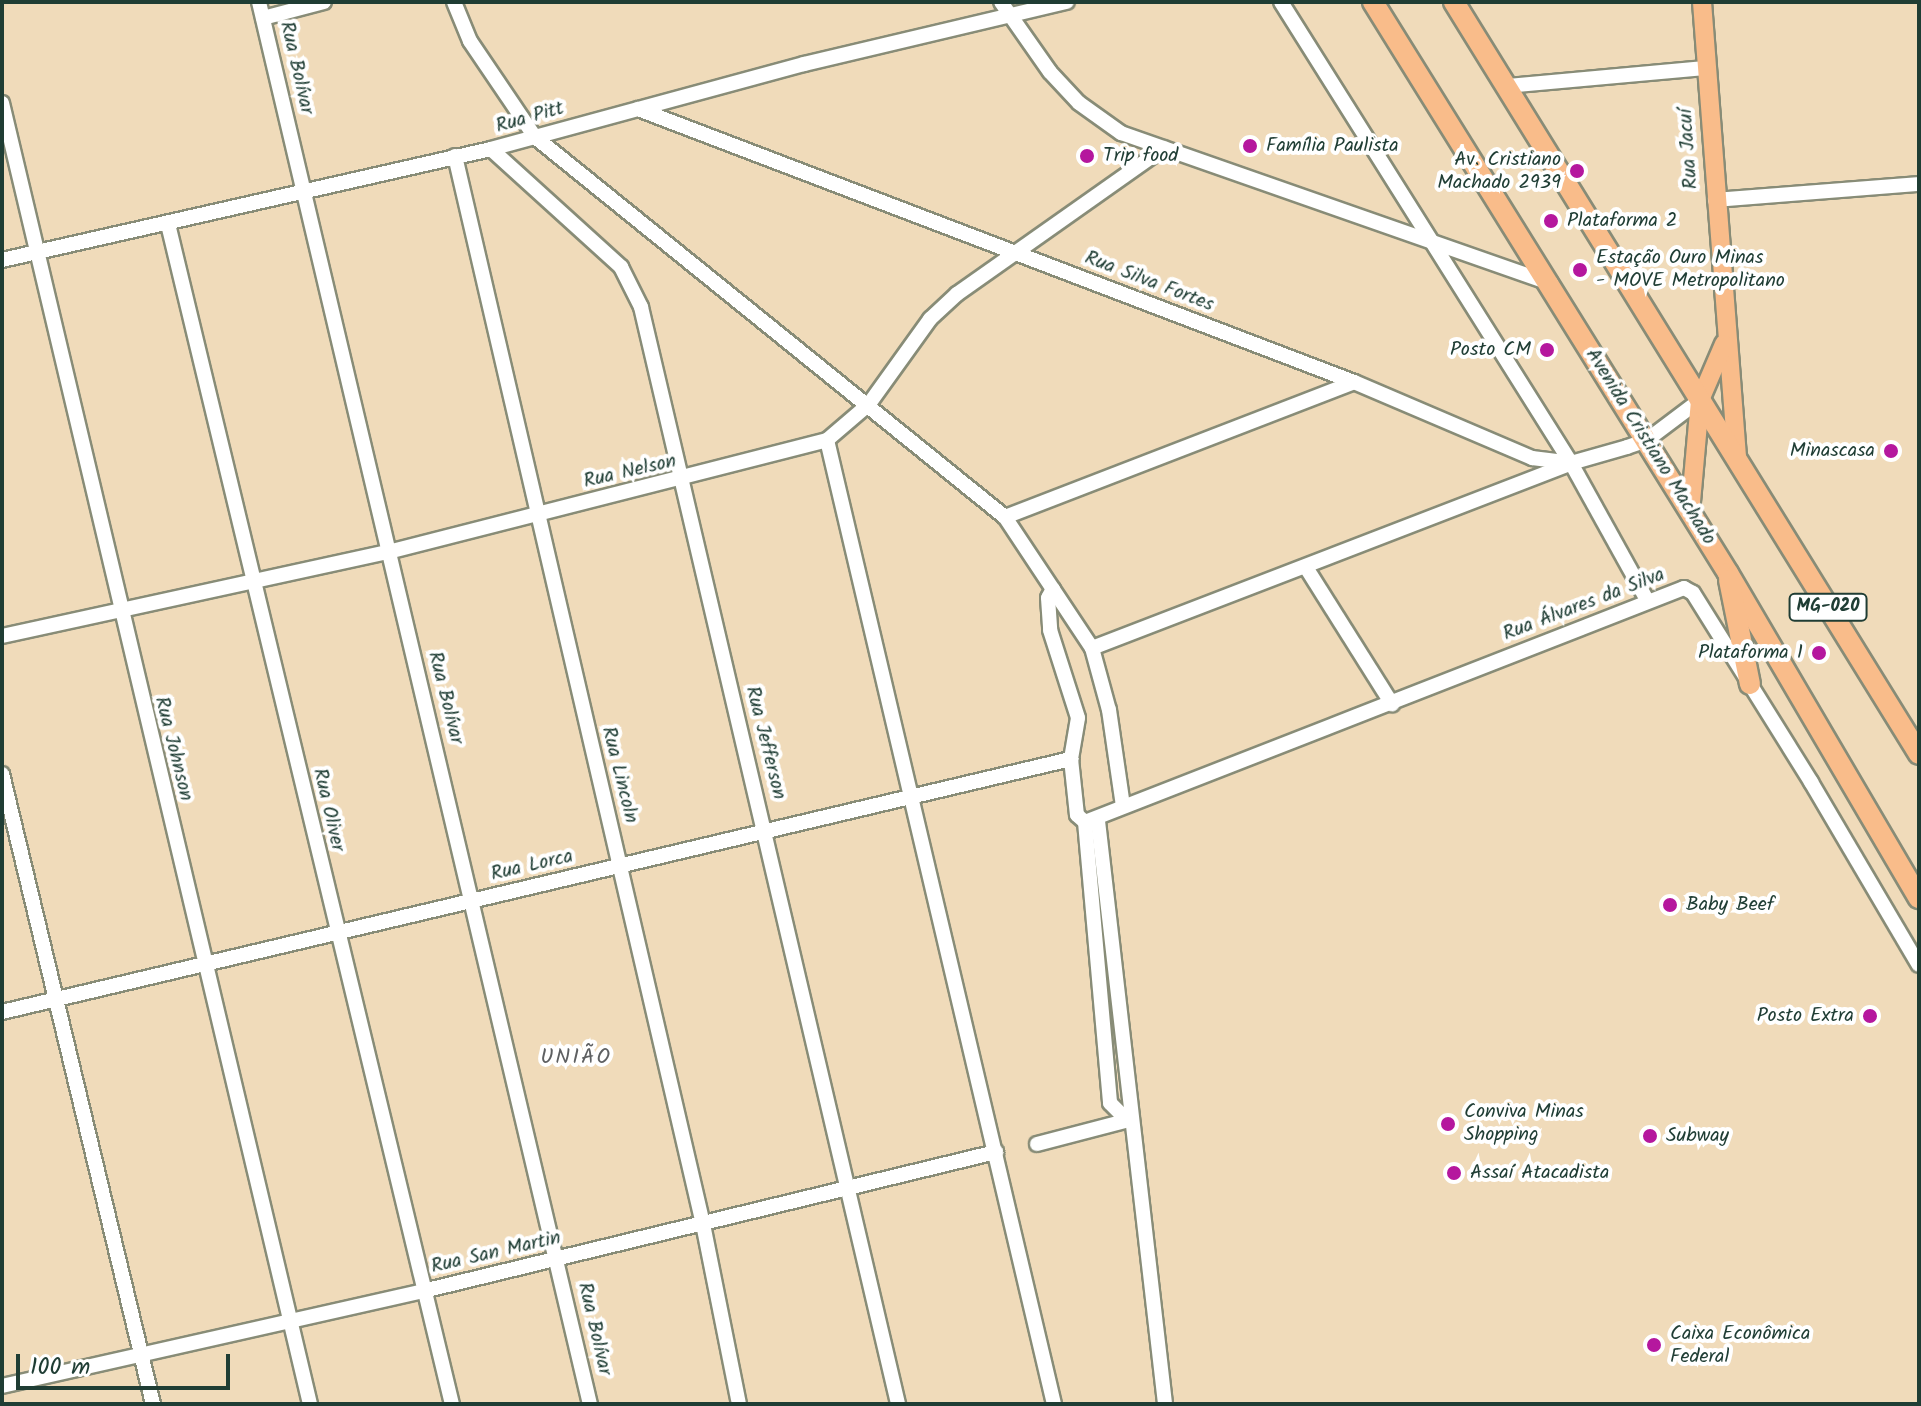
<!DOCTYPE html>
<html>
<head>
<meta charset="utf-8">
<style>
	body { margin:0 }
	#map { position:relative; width:1921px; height:1406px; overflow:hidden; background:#f0dbba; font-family:Kalam,sans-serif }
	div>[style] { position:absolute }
	.roads { filter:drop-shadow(2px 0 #888c77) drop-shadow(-2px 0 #888c77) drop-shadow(0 2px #888c77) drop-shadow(0 -2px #888c77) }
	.minor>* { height:14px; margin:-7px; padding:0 7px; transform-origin:7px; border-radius:7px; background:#fff }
	.major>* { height:18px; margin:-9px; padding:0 9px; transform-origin:9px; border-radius:9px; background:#f9bc8a }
	.highway>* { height:20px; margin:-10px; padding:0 10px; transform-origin:10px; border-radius:10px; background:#f9bc8a }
	.dots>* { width:22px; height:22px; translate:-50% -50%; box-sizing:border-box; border:4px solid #fff; border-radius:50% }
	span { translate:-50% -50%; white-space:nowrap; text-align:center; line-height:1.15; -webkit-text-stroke:8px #fff; paint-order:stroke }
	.shield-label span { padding:2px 6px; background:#fff; border:2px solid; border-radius:6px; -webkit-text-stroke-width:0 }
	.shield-label { font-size:18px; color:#1f3d34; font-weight:700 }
	.street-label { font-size:20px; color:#1f3d34 }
	.poi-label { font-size:20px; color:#1f3d34 }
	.left { translate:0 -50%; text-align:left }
	.right { translate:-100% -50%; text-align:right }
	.neighbourhood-label { font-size:22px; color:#5e6062; letter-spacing:2px }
	.frame { position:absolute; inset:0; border:4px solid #1f3d34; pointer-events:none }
	.scale { position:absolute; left:16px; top:1354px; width:214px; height:36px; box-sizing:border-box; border:4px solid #1f3d34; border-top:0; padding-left:10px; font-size:24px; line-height:28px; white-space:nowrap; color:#1f3d34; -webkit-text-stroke:6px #fff; paint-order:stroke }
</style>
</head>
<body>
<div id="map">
	<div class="roads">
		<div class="minor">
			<i style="left:259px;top:2px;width:1441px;rotate:76.72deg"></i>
			<i style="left:454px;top:2px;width:42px;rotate:67.7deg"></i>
			<i style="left:470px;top:41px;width:116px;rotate:55.9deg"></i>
			<i style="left:535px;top:137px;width:604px;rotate:38.96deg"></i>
			<i style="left:1005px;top:517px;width:157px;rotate:56.4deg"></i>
			<i style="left:1092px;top:648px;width:64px;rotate:74.7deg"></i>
			<i style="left:1109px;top:710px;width:97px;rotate:81.7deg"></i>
			<i style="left:1001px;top:2px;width:85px;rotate:55deg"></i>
			<i style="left:1050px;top:72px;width:42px;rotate:46.9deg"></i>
			<i style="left:1079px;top:103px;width:52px;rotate:35.5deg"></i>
			<i style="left:1121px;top:133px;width:456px;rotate:19.3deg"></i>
			<i style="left:1281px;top:2px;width:545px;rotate:57.83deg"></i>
			<i style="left:1571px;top:463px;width:157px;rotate:61deg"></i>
			<i style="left:263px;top:18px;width:63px;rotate:-14.7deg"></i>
			<i style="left:1507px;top:86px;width:200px;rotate:-5.2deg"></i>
			<i style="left:2px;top:103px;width:1337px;rotate:76.68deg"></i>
			<i style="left:638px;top:109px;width:766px;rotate:20.87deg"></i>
			<i style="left:1354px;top:382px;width:194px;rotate:23.1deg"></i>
			<i style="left:1532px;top:458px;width:39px;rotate:7deg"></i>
			<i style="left:1571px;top:463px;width:58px;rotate:-15.9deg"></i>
			<i style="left:1627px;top:447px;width:21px;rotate:-19deg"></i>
			<i style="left:1647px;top:440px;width:66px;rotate:-37deg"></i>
			<i style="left:491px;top:149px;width:176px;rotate:42.2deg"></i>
			<i style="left:621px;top:267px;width:45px;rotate:63.4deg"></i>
			<i style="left:641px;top:307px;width:1127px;rotate:76.81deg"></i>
			<i style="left:455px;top:156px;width:1096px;rotate:76.93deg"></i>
			<i style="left:703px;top:1224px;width:184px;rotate:78.7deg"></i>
			<i style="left:1715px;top:200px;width:205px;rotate:-4.5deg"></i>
			<i style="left:168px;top:224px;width:1214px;rotate:76.47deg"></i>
			<i style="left:2px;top:260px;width:501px;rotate:-12.79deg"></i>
			<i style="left:491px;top:149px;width:324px;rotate:-15.2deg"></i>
			<i style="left:804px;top:64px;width:270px;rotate:-13.3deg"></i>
			<i style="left:827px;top:440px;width:990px;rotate:76.75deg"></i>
			<i style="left:1005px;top:517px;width:374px;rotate:-21.1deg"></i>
			<i style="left:1307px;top:569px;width:160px;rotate:57.8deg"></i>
			<i style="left:1053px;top:589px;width:10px;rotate:119deg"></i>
			<i style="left:1048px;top:598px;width:32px;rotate:86deg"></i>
			<i style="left:1050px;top:630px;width:92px;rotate:72.3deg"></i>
			<i style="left:1078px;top:718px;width:42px;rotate:99.7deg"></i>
			<i style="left:1071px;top:759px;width:56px;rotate:83.9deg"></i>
			<i style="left:1077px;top:815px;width:11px;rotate:41deg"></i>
			<i style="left:1085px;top:822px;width:282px;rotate:84.9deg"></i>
			<i style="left:1110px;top:1103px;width:24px;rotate:45deg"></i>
			<i style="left:2px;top:636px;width:395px;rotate:-12.3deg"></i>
			<i style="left:388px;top:552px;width:453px;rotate:-14.3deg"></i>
			<i style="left:827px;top:440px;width:55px;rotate:-40.6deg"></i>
			<i style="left:869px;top:404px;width:105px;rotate:-54.3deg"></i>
			<i style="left:930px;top:319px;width:37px;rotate:-43deg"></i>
			<i style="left:957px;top:294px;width:253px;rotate:-35.2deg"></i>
			<i style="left:1092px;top:648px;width:509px;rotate:-21.07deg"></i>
			<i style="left:2px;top:774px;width:648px;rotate:76.52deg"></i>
			<i style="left:1098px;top:821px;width:587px;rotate:83.44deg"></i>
			<i style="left:1085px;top:822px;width:643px;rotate:-21.34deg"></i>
			<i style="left:1684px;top:588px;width:10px;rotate:29deg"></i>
			<i style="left:1693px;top:593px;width:223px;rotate:58deg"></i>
			<i style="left:1811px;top:782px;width:212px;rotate:59.5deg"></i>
			<i style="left:2px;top:1012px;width:1099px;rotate:-13.32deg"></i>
			<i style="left:1037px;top:1144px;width:95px;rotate:-14.6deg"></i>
			<i style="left:2px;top:1386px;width:432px;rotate:-12.7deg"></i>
			<i style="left:423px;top:1291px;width:590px;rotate:-13.64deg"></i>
		</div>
		<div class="major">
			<i style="left:1702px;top:2px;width:458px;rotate:85.6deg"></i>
			<i style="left:1690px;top:513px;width:113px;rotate:-84.9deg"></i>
			<i style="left:1700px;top:400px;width:61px;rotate:-66.8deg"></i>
		</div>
		<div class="highway">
			<i style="left:1373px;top:2px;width:672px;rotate:58.13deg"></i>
			<i style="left:1728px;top:573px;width:377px;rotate:59.6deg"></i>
			<i style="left:1454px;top:2px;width:884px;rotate:58.27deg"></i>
			<i style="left:1729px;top:580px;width:106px;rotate:78.6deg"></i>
		</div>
	</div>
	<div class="dots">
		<i style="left:1250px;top:146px;background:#b5179e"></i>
		<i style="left:1087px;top:156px;background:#b5179e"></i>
		<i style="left:1577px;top:171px;background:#b5179e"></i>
		<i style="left:1551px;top:221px;background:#b5179e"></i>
		<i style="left:1580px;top:270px;background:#b5179e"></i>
		<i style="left:1547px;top:350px;background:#b5179e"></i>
		<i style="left:1891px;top:451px;background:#b5179e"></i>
		<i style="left:1819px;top:653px;background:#b5179e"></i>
		<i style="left:1670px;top:905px;background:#b5179e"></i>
		<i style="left:1870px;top:1016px;background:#b5179e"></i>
		<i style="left:1448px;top:1124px;background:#b5179e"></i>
		<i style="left:1650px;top:1136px;background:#b5179e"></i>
		<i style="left:1454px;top:1173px;background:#b5179e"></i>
		<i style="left:1654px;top:1345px;background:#b5179e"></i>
	</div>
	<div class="shield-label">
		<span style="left:1828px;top:607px">MG-020</span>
	</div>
	<div class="street-label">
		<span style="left:296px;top:68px;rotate:77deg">Rua Bolívar</span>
		<span style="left:530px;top:118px;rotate:-16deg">Rua Pitt</span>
		<span style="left:1689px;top:149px;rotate:-94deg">Rua Jacuí</span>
		<span style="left:1149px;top:282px;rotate:21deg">Rua Silva Fortes</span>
		<span style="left:1650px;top:447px;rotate:58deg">Avenida Cristiano Machado</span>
		<span style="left:630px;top:472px;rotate:-13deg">Rua Nelson</span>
		<span style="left:1584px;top:605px;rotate:-21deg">Rua Álvares da Silva</span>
		<span style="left:445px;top:698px;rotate:76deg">Rua Bolívar</span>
		<span style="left:765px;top:743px;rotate:76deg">Rua Jefferson</span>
		<span style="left:173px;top:749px;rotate:76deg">Rua Johnson</span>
		<span style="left:619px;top:775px;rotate:76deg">Rua Lincoln</span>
		<span style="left:328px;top:810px;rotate:77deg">Rua Oliver</span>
		<span style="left:532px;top:866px;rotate:-13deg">Rua Lorca</span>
		<span style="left:496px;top:1253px;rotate:-13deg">Rua San Martin</span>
		<span style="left:594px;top:1329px;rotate:77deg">Rua Bolívar</span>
	</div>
	<div class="poi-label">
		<span class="left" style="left:1266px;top:146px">Família Paulista</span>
		<span class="left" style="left:1103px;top:156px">Trip food</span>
		<span class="right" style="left:1561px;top:172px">Av. Cristiano<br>Machado 2939</span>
		<span class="left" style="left:1567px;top:221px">Plataforma 2</span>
		<span class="left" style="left:1596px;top:270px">Estação Ouro Minas<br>- MOVE Metropolitano</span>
		<span class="right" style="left:1531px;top:350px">Posto CM</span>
		<span class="right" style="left:1875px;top:451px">Minascasa</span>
		<span class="right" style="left:1803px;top:653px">Plataforma 1</span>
		<span class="left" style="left:1686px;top:905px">Baby Beef</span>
		<span class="right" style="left:1854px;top:1016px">Posto Extra</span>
		<span class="left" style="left:1464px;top:1124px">Conviva Minas<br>Shopping</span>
		<span class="left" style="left:1666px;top:1136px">Subway</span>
		<span class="left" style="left:1470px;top:1173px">Assaí Atacadista</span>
		<span class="left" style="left:1670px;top:1346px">Caixa Econômica<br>Federal</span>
	</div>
	<div class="neighbourhood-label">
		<span style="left:576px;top:1058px">UNIÃO</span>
	</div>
	<div class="frame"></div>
	<div class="scale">100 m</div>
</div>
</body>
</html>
